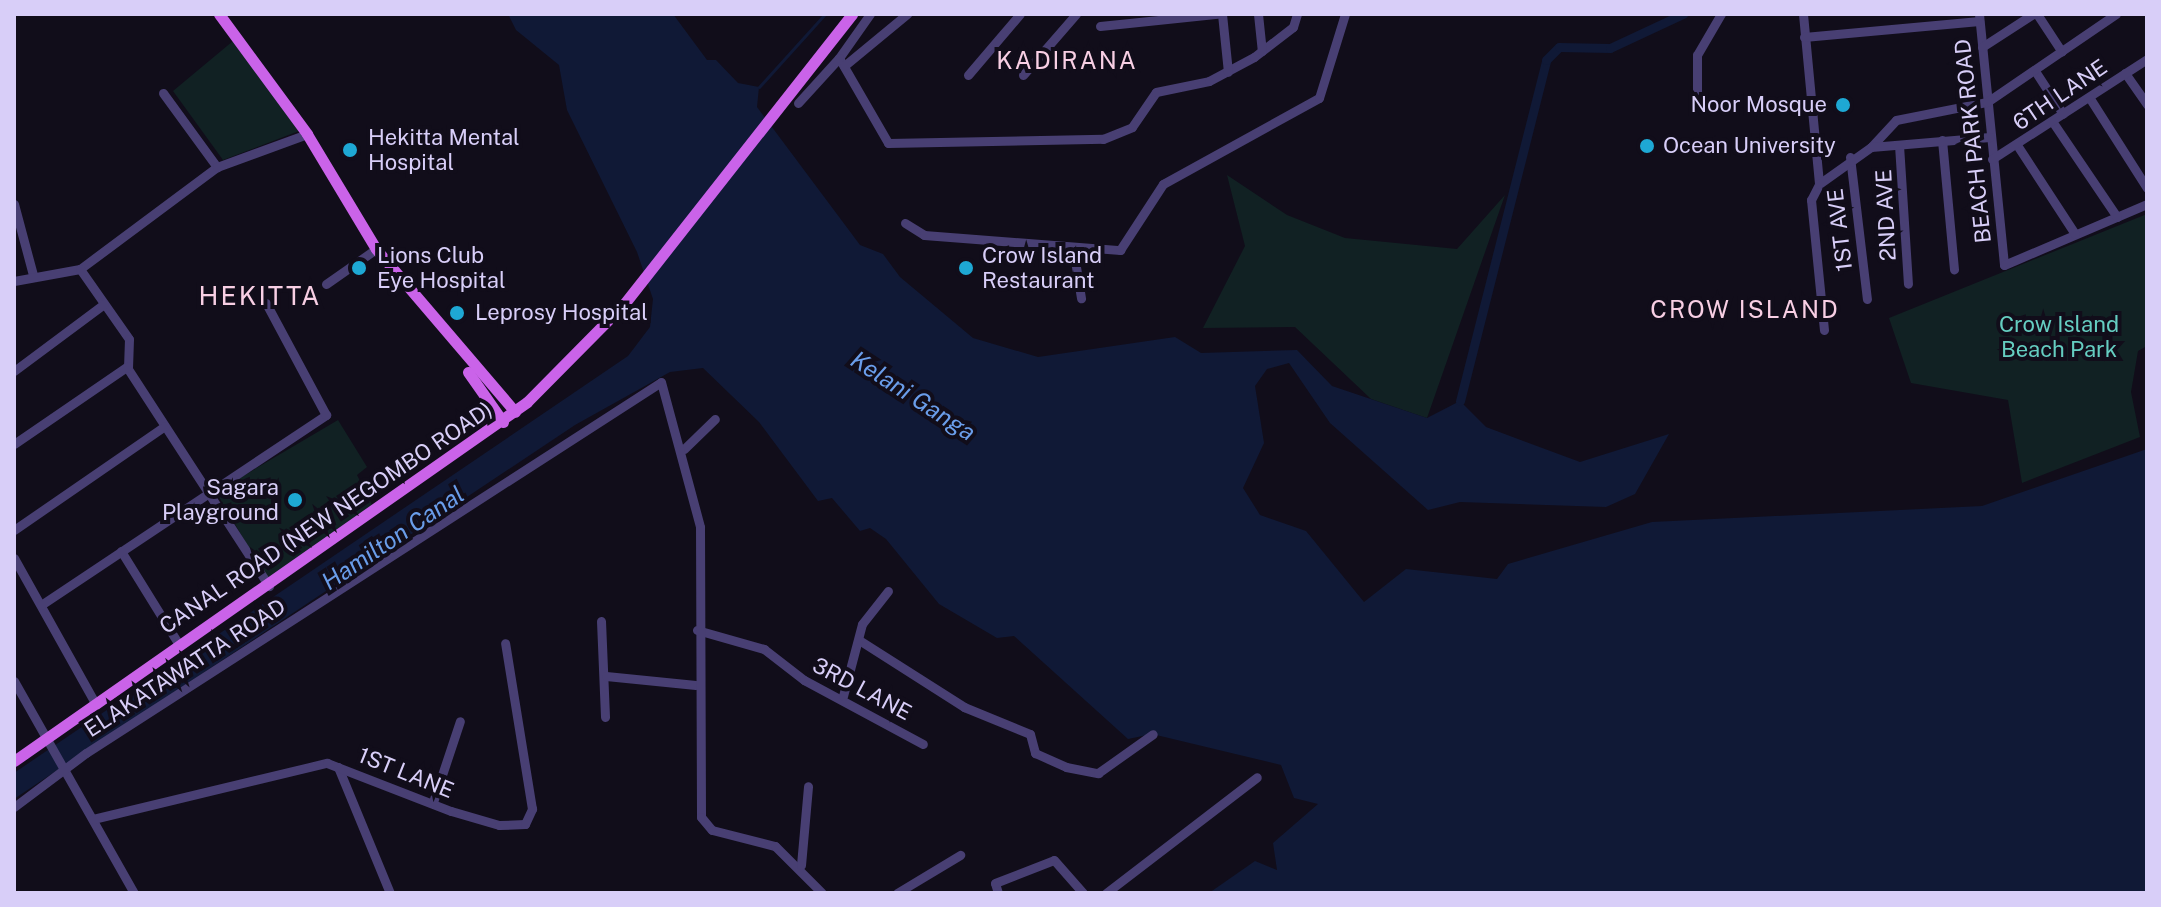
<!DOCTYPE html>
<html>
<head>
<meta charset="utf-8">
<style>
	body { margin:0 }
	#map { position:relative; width:2161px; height:907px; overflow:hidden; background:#110d1a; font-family:"Public Sans",sans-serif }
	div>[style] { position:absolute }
	.green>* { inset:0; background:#112123 }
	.water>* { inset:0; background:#101936 }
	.stream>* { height:3px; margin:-1.5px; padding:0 1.5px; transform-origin:1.5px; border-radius:1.5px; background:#101936 }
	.canal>* { height:9px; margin:-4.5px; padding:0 4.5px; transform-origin:4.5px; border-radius:4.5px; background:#101936 }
	.minor>* { height:9px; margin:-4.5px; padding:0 4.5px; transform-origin:4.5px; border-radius:4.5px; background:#483f73 }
	.major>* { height:11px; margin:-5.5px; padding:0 5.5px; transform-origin:5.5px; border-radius:5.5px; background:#ca63e9 }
	.dots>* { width:22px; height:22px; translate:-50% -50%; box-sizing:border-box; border:4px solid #110d1a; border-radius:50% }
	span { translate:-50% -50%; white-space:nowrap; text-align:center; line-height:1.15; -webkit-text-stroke:8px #110d1a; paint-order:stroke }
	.street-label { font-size:22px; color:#d8cef8 }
	.poi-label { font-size:22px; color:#d8cef8 }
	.right { translate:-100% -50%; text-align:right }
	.left { translate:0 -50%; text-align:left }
	.park-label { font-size:22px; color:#65cdc1 }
	.neighbourhood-label { font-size:24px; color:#f8cfe4; letter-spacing:2px }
	.water-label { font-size:24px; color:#6a9dea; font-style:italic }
	.quarter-label { font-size:26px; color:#f8cfe4; letter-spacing:2px }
	.frame { position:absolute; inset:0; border:16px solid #d8cef8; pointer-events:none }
</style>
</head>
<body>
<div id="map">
	<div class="green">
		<i style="clip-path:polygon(233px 41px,299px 131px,223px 160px,173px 91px)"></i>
		<i style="clip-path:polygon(1227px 175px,1287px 215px,1345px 238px,1457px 249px,1505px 195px,1427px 418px,1371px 399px,1295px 327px,1203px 328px,1245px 246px)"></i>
		<i style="clip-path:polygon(2147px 214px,2147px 346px,2138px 351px,2131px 392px,2140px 437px,2022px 483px,2008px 400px,1911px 383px,1889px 318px)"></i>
		<i style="clip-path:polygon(338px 420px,367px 467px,357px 475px,373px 507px,268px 580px,216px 492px)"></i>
	</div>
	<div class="water">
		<i style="clip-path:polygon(508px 14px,673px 14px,707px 60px,716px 60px,738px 83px,759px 87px,757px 107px,860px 245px,883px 254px,900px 277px,973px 338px,1038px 357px,1175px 337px,1201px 353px,1297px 350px,1332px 386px,1427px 418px,1460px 401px,1486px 427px,1580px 462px,1669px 434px,1635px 494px,1606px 507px,1460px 502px,1428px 510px,1330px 423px,1289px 363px,1267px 369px,1255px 386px,1264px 443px,1243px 488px,1260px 515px,1306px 531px,1364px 602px,1406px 569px,1497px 579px,1508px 564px,1652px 522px,1982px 506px,2147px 449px,2147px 893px,1209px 893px,1255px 861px,1277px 870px,1273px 843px,1318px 804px,1294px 798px,1281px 765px,1152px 734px,1128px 739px,1014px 636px,997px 638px,939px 604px,886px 539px,870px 528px,860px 531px,832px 498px,818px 501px,759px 422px,703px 368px,670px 372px,575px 425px,14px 799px,14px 773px,628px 356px,650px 327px,653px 299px,637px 252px,567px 110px,559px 65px,516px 30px)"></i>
	</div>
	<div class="stream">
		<i style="left:759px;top:87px;width:98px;rotate:-47.9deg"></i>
	</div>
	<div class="canal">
		<i style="left:1460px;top:401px;width:352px;rotate:-75.8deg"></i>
		<i style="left:1546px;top:60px;width:18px;rotate:-45deg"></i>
		<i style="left:1559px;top:47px;width:51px;rotate:1.1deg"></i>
		<i style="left:1610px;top:48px;width:81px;rotate:-25deg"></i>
	</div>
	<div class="minor">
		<i style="left:870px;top:14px;width:54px;rotate:125.2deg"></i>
		<i style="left:839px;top:58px;width:98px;rotate:60deg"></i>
		<i style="left:888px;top:143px;width:215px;rotate:-1.1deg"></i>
		<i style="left:1103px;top:139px;width:31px;rotate:-22deg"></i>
		<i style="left:1132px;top:127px;width:42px;rotate:-55.6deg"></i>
		<i style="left:1156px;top:92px;width:54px;rotate:-11.7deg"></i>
		<i style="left:1209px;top:81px;width:51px;rotate:-28.1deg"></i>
		<i style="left:1254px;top:57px;width:49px;rotate:-37.6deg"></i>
		<i style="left:1293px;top:27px;width:14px;rotate:-73deg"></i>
		<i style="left:1222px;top:14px;width:58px;rotate:84.1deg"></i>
		<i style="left:1258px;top:14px;width:37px;rotate:84deg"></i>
		<i style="left:1803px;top:14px;width:171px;rotate:84.6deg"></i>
		<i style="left:1979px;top:14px;width:252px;rotate:84.3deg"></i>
		<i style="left:2004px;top:265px;width:155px;rotate:-23.1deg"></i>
		<i style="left:2037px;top:14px;width:45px;rotate:56.7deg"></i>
		<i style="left:1100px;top:26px;width:118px;rotate:-5.9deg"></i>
		<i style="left:1804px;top:37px;width:176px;rotate:-5.2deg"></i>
		<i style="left:1982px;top:47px;width:61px;rotate:-32.9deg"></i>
		<i style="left:844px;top:66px;width:82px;rotate:-39.5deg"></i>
		<i style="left:2035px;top:71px;width:51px;rotate:56.9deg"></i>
		<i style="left:2125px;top:73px;width:39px;rotate:55deg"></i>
		<i style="left:968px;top:75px;width:80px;rotate:-49.6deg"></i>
		<i style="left:1023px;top:75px;width:81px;rotate:-49deg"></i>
		<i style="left:163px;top:93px;width:92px;rotate:53.9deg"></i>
		<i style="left:2089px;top:97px;width:108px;rotate:57.5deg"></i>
		<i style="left:798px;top:103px;width:61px;rotate:-47.7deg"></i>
		<i style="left:1697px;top:105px;width:50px;rotate:-90deg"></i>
		<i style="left:1697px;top:55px;width:48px;rotate:-59.7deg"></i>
		<i style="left:2052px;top:121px;width:116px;rotate:55.9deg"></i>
		<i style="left:1942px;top:140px;width:130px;rotate:84.7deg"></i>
		<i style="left:1899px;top:145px;width:139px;rotate:86.3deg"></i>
		<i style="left:2017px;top:145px;width:106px;rotate:56.9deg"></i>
		<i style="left:1871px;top:147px;width:37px;rotate:-47deg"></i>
		<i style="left:1896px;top:120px;width:93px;rotate:-11.2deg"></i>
		<i style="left:1987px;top:102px;width:156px;rotate:-34.3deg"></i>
		<i style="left:1850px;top:157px;width:143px;rotate:83.2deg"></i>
		<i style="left:1992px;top:159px;width:184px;rotate:-32.8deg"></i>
		<i style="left:14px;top:204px;width:73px;rotate:75deg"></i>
		<i style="left:905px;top:223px;width:22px;rotate:32deg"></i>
		<i style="left:924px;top:235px;width:197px;rotate:4.4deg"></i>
		<i style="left:1120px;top:250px;width:79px;rotate:-56.9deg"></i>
		<i style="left:1163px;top:184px;width:178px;rotate:-28.9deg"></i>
		<i style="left:1319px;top:98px;width:88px;rotate:-72.8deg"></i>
		<i style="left:1073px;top:248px;width:51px;rotate:80.9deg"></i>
		<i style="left:80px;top:269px;width:171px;rotate:-36.7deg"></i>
		<i style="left:217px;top:167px;width:96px;rotate:-20.1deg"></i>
		<i style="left:14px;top:281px;width:67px;rotate:-10.3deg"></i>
		<i style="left:80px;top:269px;width:85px;rotate:55deg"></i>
		<i style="left:129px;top:339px;width:30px;rotate:92deg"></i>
		<i style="left:128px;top:369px;width:259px;rotate:57deg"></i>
		<i style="left:326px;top:284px;width:61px;rotate:-35deg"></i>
		<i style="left:1824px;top:330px;width:131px;rotate:-95.7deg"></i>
		<i style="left:1811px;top:200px;width:18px;rotate:-63deg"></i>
		<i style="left:1819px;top:184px;width:64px;rotate:-35.4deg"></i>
		<i style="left:1871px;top:147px;width:119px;rotate:-4.8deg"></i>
		<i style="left:14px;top:371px;width:112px;rotate:-36.7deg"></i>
		<i style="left:14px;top:444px;width:138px;rotate:-34.4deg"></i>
		<i style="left:684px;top:449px;width:43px;rotate:-44.1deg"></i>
		<i style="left:14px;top:530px;width:183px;rotate:-34.6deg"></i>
		<i style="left:121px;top:551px;width:108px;rotate:58.2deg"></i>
		<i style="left:14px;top:558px;width:166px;rotate:60.8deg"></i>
		<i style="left:41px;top:605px;width:343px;rotate:-33.7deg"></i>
		<i style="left:326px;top:415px;width:127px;rotate:-118.2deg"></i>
		<i style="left:601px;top:621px;width:96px;rotate:87.6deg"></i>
		<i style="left:697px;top:630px;width:70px;rotate:15.8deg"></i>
		<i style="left:764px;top:649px;width:51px;rotate:37.8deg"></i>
		<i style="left:804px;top:680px;width:135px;rotate:28.3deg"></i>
		<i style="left:859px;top:640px;width:125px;rotate:32.5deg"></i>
		<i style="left:964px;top:707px;width:71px;rotate:22.2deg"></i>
		<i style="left:1030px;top:734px;width:20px;rotate:75deg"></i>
		<i style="left:1035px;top:753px;width:34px;rotate:24deg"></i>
		<i style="left:1066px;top:767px;width:33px;rotate:11deg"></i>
		<i style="left:1098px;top:773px;width:67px;rotate:-35.3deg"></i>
		<i style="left:606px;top:676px;width:90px;rotate:5.7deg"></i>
		<i style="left:14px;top:681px;width:244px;rotate:60.5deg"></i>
		<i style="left:843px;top:696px;width:74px;rotate:-75.2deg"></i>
		<i style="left:862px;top:624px;width:42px;rotate:-51.8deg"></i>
		<i style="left:338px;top:767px;width:136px;rotate:67.6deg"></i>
		<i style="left:433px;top:802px;width:85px;rotate:-71.6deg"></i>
		<i style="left:14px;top:807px;width:90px;rotate:-36.9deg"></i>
		<i style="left:86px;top:753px;width:684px;rotate:-32.83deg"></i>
		<i style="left:661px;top:382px;width:150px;rotate:74.9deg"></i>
		<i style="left:700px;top:527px;width:290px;rotate:89.8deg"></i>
		<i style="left:701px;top:817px;width:17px;rotate:50deg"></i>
		<i style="left:712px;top:830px;width:65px;rotate:14.3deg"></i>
		<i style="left:775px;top:846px;width:66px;rotate:45deg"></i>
		<i style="left:93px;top:819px;width:241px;rotate:-13.5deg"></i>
		<i style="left:327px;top:763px;width:133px;rotate:21.2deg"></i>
		<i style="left:451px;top:811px;width:50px;rotate:16.3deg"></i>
		<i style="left:499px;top:825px;width:26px;rotate:-2deg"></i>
		<i style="left:525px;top:824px;width:17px;rotate:-65deg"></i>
		<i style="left:532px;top:809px;width:168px;rotate:-99.2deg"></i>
		<i style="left:801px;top:865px;width:79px;rotate:-84.9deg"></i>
		<i style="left:897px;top:893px;width:74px;rotate:-31.1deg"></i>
		<i style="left:998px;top:893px;width:10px;rotate:-107deg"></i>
		<i style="left:995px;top:883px;width:63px;rotate:-21.3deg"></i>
		<i style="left:1054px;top:860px;width:44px;rotate:48.7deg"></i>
		<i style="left:1106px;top:893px;width:190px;rotate:-37.5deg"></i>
	</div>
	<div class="major">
		<i style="left:219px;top:14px;width:149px;rotate:53.7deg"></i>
		<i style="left:307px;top:134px;width:134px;rotate:59deg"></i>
		<i style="left:376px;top:249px;width:214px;rotate:49.5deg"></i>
		<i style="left:468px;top:372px;width:61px;rotate:55deg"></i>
		<i style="left:14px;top:761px;width:626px;rotate:-34.98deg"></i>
		<i style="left:527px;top:402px;width:138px;rotate:-45.3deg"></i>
		<i style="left:624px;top:304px;width:369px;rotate:-51.8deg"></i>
	</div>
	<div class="dots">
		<i style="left:1843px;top:105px;background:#1ea8d4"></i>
		<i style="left:1647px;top:146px;background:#1ea8d4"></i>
		<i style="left:350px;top:150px;background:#1ea8d4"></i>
		<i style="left:359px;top:268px;background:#1ea8d4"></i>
		<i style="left:966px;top:268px;background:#1ea8d4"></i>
		<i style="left:457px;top:313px;background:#1ea8d4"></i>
		<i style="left:295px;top:500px;background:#1ea8d4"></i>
	</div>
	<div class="street-label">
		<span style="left:2060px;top:95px;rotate:-34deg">6TH LANE</span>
		<span style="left:1973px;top:141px;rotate:-96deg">BEACH PARK ROAD</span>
		<span style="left:1886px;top:215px;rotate:-93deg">2ND AVE</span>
		<span style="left:1840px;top:230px;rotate:-97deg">1ST AVE</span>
		<span style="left:326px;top:518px;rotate:-34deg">CANAL ROAD (NEW NEGOMBO ROAD)</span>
		<span style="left:185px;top:668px;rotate:-33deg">ELAKATAWATTA ROAD</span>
		<span style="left:862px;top:689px;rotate:28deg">3RD LANE</span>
		<span style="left:406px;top:773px;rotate:22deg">1ST LANE</span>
	</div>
	<div class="poi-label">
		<span class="right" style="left:1827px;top:105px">Noor Mosque</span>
		<span class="left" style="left:368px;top:150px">Hekitta Mental<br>Hospital</span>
		<span class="left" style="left:1663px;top:146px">Ocean University</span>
		<span class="left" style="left:377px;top:268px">Lions Club<br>Eye Hospital</span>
		<span class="left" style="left:982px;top:268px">Crow Island<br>Restaurant</span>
		<span class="left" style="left:475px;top:313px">Leprosy Hospital</span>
		<span class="right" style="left:279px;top:500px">Sagara<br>Playground</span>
	</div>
	<div class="park-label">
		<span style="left:2059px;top:337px">Crow Island<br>Beach Park</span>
	</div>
	<div class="neighbourhood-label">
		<span style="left:1067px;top:61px">KADIRANA</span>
		<span style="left:1745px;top:310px">CROW ISLAND</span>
	</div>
	<div class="water-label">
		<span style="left:913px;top:396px;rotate:33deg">Kelani Ganga</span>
		<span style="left:393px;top:538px;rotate:-34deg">Hamilton Canal</span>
	</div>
	<div class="quarter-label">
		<span style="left:260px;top:296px">HEKITTA</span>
	</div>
	<div class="frame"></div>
</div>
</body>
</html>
